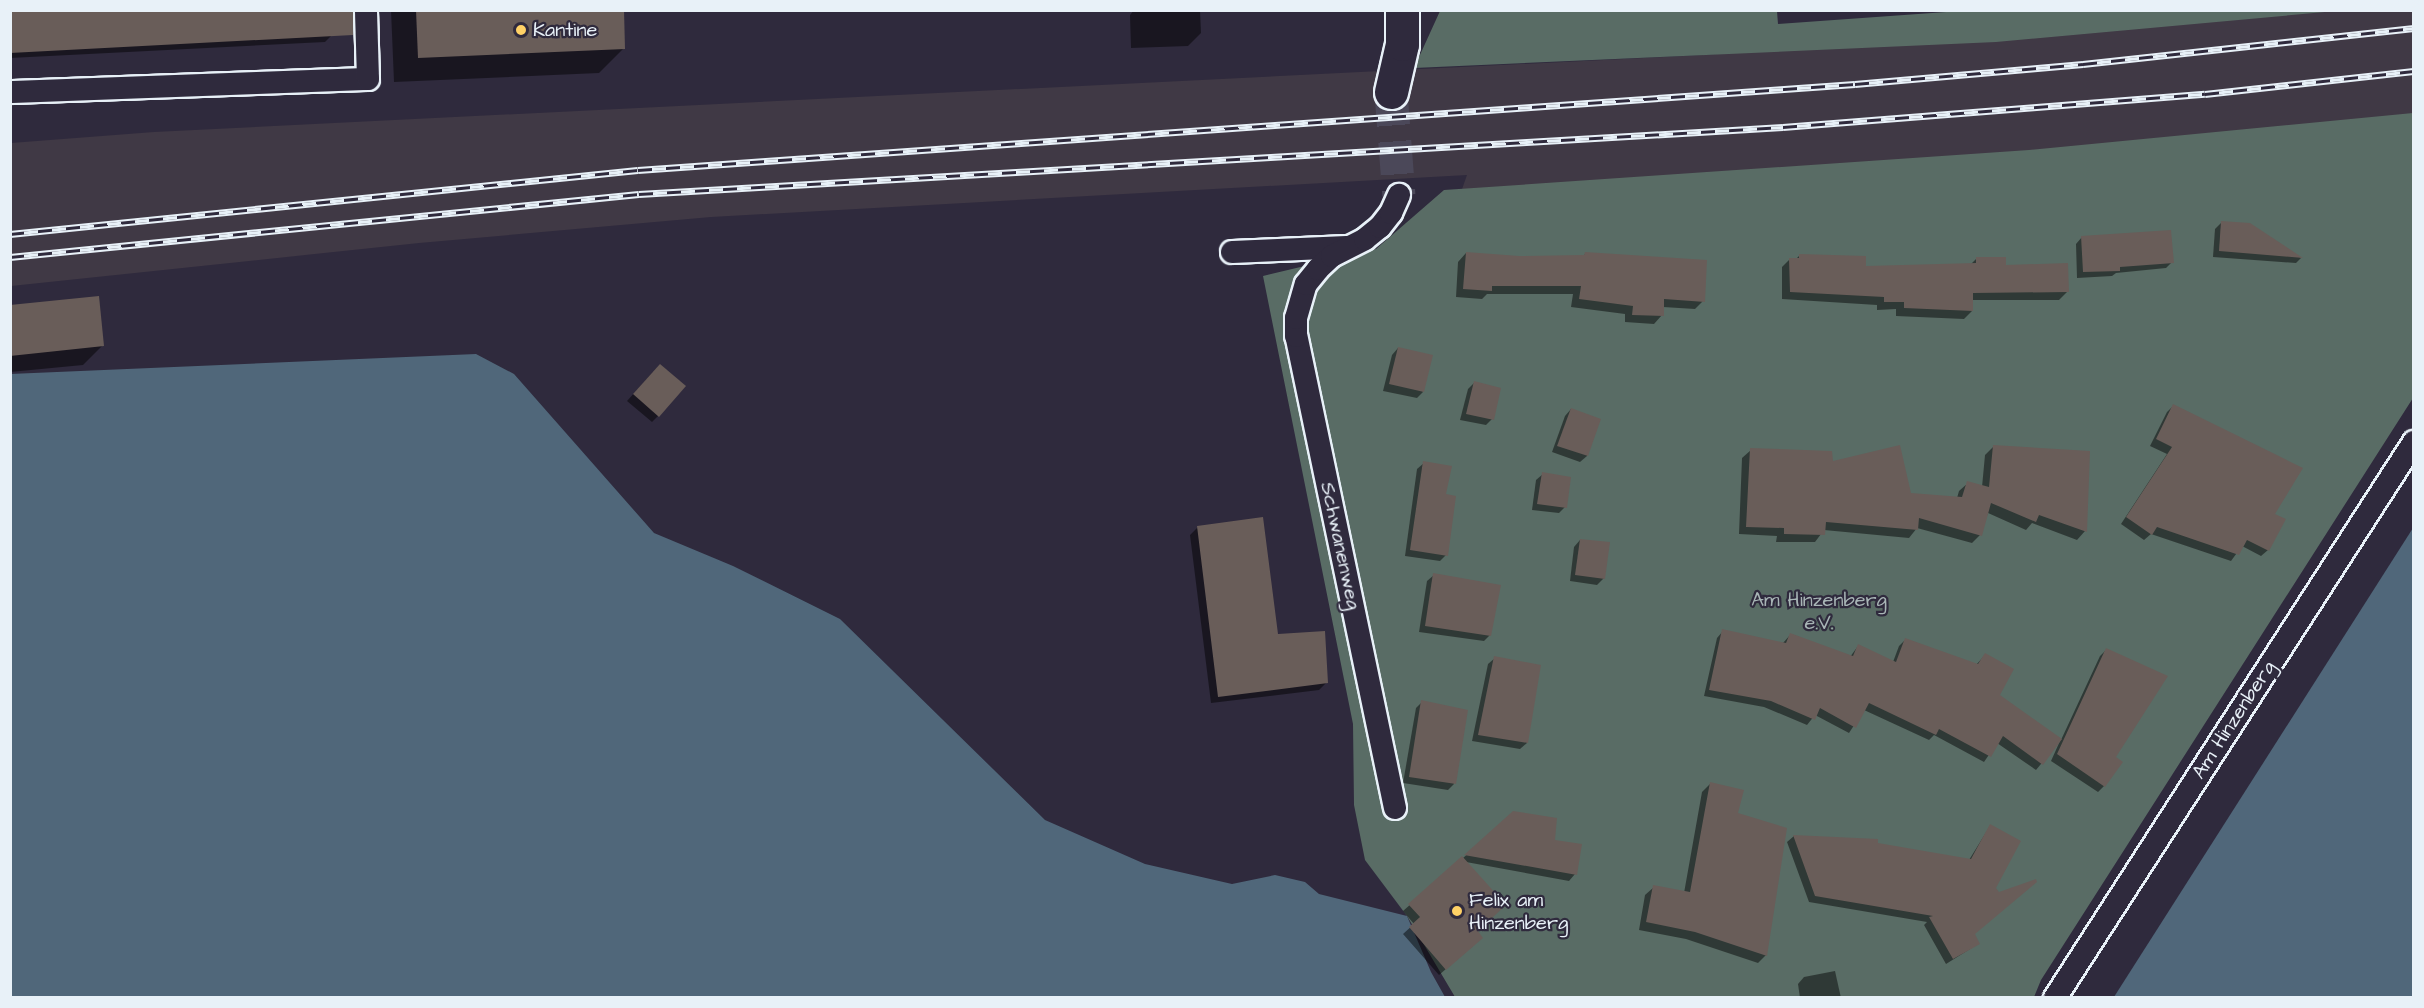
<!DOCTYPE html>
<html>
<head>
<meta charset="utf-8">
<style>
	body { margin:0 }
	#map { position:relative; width:2424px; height:1008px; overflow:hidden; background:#2f2a3d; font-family:"Architects Daughter",sans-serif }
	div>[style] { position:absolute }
	.built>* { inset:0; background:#403945 }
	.green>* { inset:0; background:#596c65 }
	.water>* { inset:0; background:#50677a }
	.shadow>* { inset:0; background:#0007 }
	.building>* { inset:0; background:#695d59 }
	.minor-tunnel>* { height:33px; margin-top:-16.5px; transform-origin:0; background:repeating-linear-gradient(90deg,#4b4859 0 33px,transparent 0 49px) }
	.roads { filter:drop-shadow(2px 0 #e8f1f8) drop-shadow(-2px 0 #e8f1f8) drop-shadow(0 2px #e8f1f8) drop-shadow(0 -2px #e8f1f8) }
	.service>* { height:22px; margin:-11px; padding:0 11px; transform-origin:11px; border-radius:11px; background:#2f2a3d }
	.minor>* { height:33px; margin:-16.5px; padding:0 16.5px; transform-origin:16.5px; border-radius:16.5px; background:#2f2a3d }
	.rail>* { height:7px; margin-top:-3.5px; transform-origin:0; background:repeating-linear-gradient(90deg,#2f2a3d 0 14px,#e8f1f8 0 28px); box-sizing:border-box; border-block:2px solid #e8f1f8 }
	.dots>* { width:16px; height:16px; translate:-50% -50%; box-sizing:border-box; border:3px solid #2f2a3d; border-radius:50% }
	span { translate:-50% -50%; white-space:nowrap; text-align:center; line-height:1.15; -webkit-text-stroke:4.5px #2f2a3d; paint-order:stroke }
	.poi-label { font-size:20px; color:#e8f1f8 }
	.left { translate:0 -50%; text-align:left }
	.street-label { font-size:20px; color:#e8f1f8 }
	.park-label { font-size:20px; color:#a8b5b6 }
	.frame { position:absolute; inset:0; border:12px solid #e8f1f8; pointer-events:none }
</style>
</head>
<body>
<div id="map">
	<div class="built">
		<i style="clip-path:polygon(2326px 11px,2413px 11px,2413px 198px,1442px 246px,1467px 175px,711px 217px,419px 243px,11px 286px,11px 143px,154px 132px,1704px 55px)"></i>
	</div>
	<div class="green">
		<i style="clip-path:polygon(1777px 11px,1778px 24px,1974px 10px,2336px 11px,1996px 42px,1414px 68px,1440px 11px)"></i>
		<i style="clip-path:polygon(2413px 113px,2413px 398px,2041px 980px,2034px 997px,1455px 997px,1407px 916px,1365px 860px,1354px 805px,1353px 724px,1263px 276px,1376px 249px,1444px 190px,2029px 150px)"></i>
	</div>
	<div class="water">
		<i style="clip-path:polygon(476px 354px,514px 374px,654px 533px,733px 566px,840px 619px,1045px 820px,1145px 864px,1232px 884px,1275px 875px,1305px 882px,1319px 894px,1407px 916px,1431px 972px,1445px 997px,11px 997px,10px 374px)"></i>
		<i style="clip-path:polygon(2413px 528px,2413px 997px,2114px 997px)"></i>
	</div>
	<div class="shadow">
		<i style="clip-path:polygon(10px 10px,331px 36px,325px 42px,10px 58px)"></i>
		<i style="clip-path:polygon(391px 10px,622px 10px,624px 48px,599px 73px,394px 82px)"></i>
		<i style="clip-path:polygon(1134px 10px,1200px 10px,1201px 33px,1188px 46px,1131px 48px,1130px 15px)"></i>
		<i style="clip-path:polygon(2222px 222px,2249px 225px,2301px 258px,2296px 263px,2213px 257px,2215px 229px)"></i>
		<i style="clip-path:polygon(2082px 237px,2172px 262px,2166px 268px,2116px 273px,2112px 276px,2077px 278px,2076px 244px)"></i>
		<i style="clip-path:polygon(1466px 253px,1519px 257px,1583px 256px,1585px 254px,1703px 301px,1695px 309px,1663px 307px,1662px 315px,1654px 324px,1625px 322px,1625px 314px,1571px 307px,1573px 294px,1487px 294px,1482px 299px,1456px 297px,1458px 262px)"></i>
		<i style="clip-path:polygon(1800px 255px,1864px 267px,1970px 265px,1977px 258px,2004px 266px,2067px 292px,2059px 300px,1972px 300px,1972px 311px,1964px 319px,1896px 316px,1896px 309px,1877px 310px,1877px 305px,1782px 299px,1782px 267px,1790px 259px,1796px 259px)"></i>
		<i style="clip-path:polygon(10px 306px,102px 346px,83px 365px,10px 372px)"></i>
		<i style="clip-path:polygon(1398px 348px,1423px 392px,1417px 398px,1383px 391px,1392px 355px)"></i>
		<i style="clip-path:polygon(653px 372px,658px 416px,652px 422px,627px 401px)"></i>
		<i style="clip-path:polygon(1474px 383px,1492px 419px,1486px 425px,1460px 420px,1468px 389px)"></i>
		<i style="clip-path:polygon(2174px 405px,2272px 514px,2268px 550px,2261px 556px,2242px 546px,2231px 561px,2151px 534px,2144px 540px,2121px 524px,2167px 454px,2150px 446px,2167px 412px)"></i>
		<i style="clip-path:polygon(1571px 409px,1599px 420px,1587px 456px,1580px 462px,1552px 452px,1565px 416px)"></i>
		<i style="clip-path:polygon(1994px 446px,2088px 453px,2085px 531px,2077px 540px,2032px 523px,2026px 530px,1988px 513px,1980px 535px,1972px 543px,1917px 528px,1909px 538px,1824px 530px,1815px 542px,1776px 542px,1777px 536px,1739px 534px,1742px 458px,1751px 450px,1832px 463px,1910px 494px,1957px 498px,1959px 491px,1968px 483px,1982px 487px,1985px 455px)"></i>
		<i style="clip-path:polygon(1424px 463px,1445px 495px,1446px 555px,1440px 561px,1405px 556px,1417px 469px)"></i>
		<i style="clip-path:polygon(1543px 474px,1565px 507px,1559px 513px,1532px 510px,1536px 480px)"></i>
		<i style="clip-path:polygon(1197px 528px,1277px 636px,1326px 683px,1319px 690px,1211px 703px,1190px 535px)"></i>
		<i style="clip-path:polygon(1580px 540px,1604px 578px,1597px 585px,1570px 581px,1574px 547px)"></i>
		<i style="clip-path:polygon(1434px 575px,1490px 635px,1484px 641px,1419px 632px,1427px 581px)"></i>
		<i style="clip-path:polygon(1723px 631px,1783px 643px,1791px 634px,1850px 657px,1858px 646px,1893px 662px,1899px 646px,1906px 639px,1976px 665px,1985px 655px,1998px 696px,2061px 740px,2100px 656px,2106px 650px,2114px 758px,2104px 786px,2098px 792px,2051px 761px,2060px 741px,2036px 770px,1997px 743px,1984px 762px,1934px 735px,1929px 740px,1864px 710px,1849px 733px,1815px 715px,1807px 725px,1764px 707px,1704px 696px,1717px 638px)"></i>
		<i style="clip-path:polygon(1495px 658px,1527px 743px,1520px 749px,1472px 741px,1488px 664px)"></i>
		<i style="clip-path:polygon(1422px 702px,1454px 784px,1448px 790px,1403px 783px,1416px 708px)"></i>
		<i style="clip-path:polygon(1710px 784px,1737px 814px,1766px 955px,1758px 963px,1686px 939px,1639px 930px,1645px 895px,1654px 887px,1684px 893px,1702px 792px)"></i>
		<i style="clip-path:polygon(1514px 813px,1553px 841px,1575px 874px,1569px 881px,1466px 862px,1476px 932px,1475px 944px,1439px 975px,1403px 934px,1414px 924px,1403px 911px)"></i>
		<i style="clip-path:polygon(1990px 826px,1994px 888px,1974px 935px,1978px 944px,1946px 964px,1924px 925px,1927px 922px,1809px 902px,1787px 842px,1794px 836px,1876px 844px,1969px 860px)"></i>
		<i style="clip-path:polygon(1835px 971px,1841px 998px,1800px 998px,1798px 984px,1804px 977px)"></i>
	</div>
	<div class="building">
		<i style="clip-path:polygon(10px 10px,353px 10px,353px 35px,10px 53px)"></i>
		<i style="clip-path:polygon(416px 10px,624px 10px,625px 49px,418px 58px)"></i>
		<i style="clip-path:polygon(2221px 221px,2250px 223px,2303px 258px,2219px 251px)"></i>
		<i style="clip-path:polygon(2171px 230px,2174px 263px,2120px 267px,2120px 271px,2083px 272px,2081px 236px)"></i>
		<i style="clip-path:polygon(1466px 252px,1519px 256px,1584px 255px,1585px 252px,1707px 260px,1705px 302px,1664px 299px,1664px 316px,1632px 315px,1633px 306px,1579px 299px,1581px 286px,1492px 286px,1492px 291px,1463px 289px)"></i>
		<i style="clip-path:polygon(1799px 254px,1866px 256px,1866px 266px,1976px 263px,1976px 257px,2006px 257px,2006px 265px,2068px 263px,2069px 292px,1973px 293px,1973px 311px,1904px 308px,1904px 302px,1884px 302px,1884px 297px,1790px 292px,1789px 258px,1799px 258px)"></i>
		<i style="clip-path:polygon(99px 296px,104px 346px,10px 356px,10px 305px)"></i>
		<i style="clip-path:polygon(1398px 347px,1433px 355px,1424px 392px,1389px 384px)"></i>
		<i style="clip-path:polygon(660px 364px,686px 386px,659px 417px,633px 394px)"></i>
		<i style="clip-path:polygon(1474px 381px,1501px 388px,1494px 420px,1466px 414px)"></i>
		<i style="clip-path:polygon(2173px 404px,2303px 468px,2275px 514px,2286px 519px,2269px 551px,2247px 540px,2239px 555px,2157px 527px,2152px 535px,2126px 517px,2172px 447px,2156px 439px)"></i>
		<i style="clip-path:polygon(1571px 408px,1601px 419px,1588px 456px,1557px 446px)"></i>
		<i style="clip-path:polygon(1900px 445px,1911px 493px,1962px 497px,1967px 481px,1989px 487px,1993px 445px,2090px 451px,2087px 532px,2039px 515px,2036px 522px,1991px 503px,1982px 536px,1919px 518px,1918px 530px,1826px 522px,1825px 535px,1784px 534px,1784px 528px,1746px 527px,1750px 448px,1832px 451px,1833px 461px)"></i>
		<i style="clip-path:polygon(1423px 461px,1452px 466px,1446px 494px,1456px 496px,1448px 556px,1410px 550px)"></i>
		<i style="clip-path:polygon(1542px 472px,1571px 477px,1567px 508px,1537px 504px)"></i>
		<i style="clip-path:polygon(1263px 517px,1278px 634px,1325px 631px,1328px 683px,1218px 697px,1197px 526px)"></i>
		<i style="clip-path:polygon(1580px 539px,1610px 542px,1605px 579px,1575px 575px)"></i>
		<i style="clip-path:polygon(1433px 573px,1501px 585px,1491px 636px,1425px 626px)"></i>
		<i style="clip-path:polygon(1722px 629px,1786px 643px,1790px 633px,1853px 656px,1858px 644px,1896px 662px,1905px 638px,1978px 664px,1985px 653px,2014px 669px,2000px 695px,2062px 739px,2043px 765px,2003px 736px,1991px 757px,1939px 729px,1936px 735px,1869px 703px,1856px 728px,1820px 708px,1815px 720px,1771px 701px,1709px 690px)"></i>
		<i style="clip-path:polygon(2106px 648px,2168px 676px,2116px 757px,2123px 762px,2105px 787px,2057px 754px)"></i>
		<i style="clip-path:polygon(1494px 656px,1541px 665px,1528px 743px,1478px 735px)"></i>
		<i style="clip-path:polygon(1421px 700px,1468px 710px,1456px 784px,1409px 777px)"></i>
		<i style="clip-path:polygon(1710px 782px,1744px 790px,1738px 813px,1787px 828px,1767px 956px,1695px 932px,1646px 922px,1653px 885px,1690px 892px)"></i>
		<i style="clip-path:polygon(1513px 811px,1557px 818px,1555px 840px,1582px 844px,1577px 875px,1464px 855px)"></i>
		<i style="clip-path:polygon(1990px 824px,2021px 841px,1996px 888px,1999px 892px,2036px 879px,2037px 882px,1975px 934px,1980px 944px,1953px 959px,1929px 917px,1933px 916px,1815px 896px,1793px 835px,1878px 839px,1878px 843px,1971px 859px)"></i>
		<i style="clip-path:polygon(1462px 856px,1506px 905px,1478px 931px,1483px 938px,1446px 970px,1409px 927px,1420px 917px,1408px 904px)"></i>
	</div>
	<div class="minor-tunnel">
		<i style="left:1391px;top:92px;width:103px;rotate:85.6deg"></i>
	</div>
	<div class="roads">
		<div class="service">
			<i style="left:10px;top:92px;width:358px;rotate:-2.1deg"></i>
			<i style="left:368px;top:79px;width:69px;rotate:-91.7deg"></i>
			<i style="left:1232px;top:252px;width:115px;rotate:-2.5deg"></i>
			<i style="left:1395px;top:808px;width:482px;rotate:-101.8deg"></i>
			<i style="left:1296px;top:336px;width:18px;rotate:-90deg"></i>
			<i style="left:1296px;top:318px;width:35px;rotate:-74deg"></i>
			<i style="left:1306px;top:284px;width:19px;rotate:-51deg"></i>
			<i style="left:1318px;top:269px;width:19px;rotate:-43deg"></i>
			<i style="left:1332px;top:256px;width:37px;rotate:-27deg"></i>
			<i style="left:1365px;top:239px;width:19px;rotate:-39deg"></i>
			<i style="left:1380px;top:227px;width:18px;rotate:-52deg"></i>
			<i style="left:1391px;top:213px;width:20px;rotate:-66deg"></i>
			<i style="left:2055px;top:998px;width:662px;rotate:-57.15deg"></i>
		</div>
		<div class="minor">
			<i style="left:1391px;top:92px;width:49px;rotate:-77.1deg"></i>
			<i style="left:1402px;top:44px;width:34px;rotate:-90deg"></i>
		</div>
	</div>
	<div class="rail">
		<i style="left:10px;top:234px;width:631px;rotate:-5.82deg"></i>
		<i style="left:638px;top:170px;width:1220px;rotate:-4.04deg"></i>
		<i style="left:1855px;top:84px;width:229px;rotate:-5deg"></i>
		<i style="left:2083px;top:64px;width:333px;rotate:-6.2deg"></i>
		<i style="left:10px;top:257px;width:632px;rotate:-5.72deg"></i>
		<i style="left:639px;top:194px;width:1146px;rotate:-3.35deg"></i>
		<i style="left:1783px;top:127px;width:423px;rotate:-4.5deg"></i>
		<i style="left:2205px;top:94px;width:210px;rotate:-6.3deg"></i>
	</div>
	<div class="dots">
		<i style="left:521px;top:30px;background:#ffd166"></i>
		<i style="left:1457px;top:911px;background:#ffd166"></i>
	</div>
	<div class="poi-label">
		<span class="left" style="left:533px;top:30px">Kantine</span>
		<span class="left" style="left:1469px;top:912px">Felix am<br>Hinzenberg</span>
	</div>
	<div class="street-label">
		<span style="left:1340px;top:546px;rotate:78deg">Schwanenweg</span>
		<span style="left:2234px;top:720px;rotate:-57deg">Am Hinzenberg</span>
	</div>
	<div class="park-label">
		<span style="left:1819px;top:612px">Am Hinzenberg<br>e.V.</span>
	</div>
	<div class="frame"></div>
</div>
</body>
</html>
